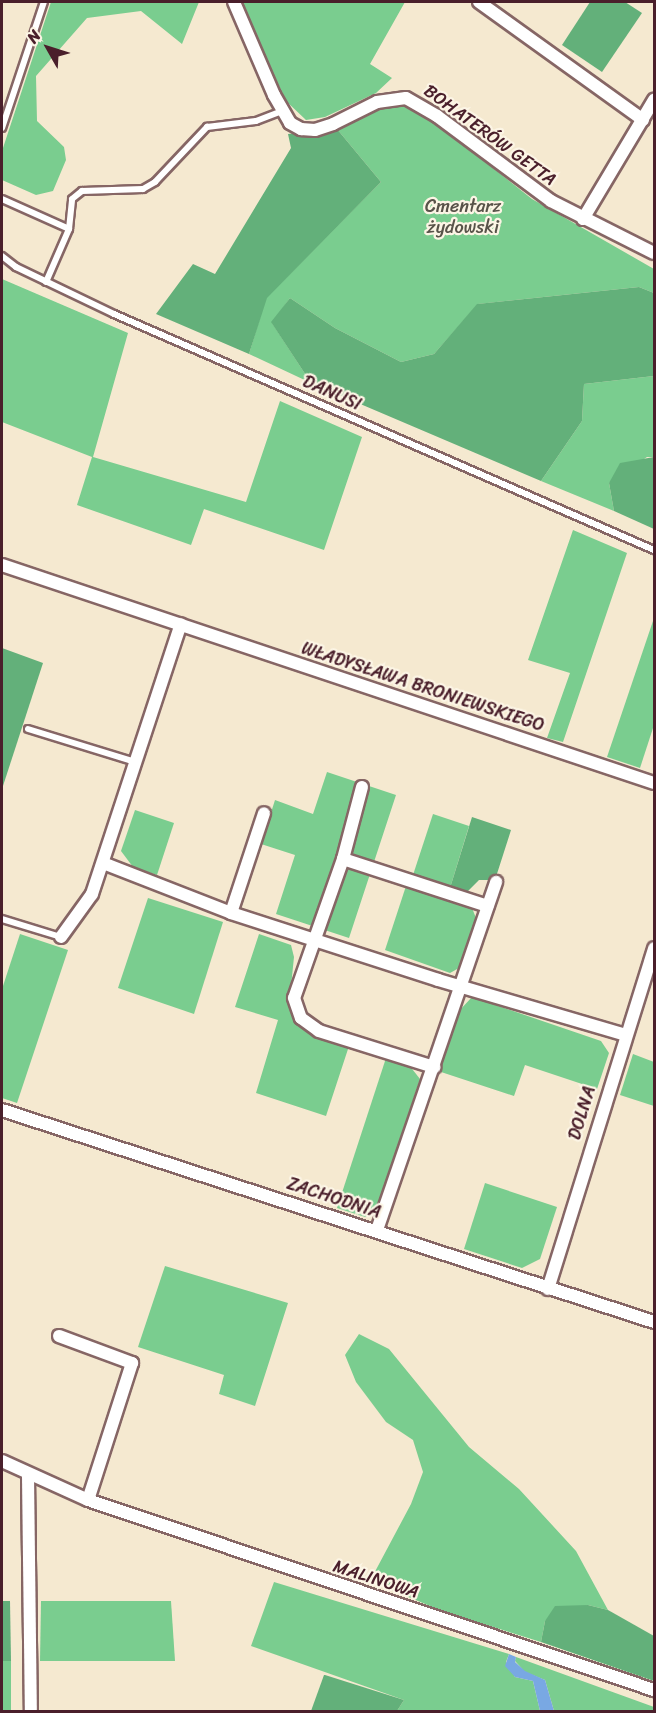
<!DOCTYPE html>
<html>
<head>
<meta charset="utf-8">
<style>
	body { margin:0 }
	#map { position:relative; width:656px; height:1713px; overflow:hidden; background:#f5e9d0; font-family:Sriracha,sans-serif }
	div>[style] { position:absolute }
	.green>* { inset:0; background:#7acd8f }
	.forest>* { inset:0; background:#63b07a }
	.water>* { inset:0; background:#79a8e3 }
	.roads { filter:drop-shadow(2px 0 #866665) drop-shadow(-2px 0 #866665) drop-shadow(0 2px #866665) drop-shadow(0 -2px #866665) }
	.lane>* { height:6px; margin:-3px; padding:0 3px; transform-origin:3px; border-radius:3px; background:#fff }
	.street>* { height:12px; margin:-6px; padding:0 6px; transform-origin:6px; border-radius:6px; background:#fff }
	span { translate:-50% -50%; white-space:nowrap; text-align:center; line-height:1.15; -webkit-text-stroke:4.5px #fcf5e5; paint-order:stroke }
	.street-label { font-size:18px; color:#4a1f2b }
	.park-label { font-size:18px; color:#585349 }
	.frame { position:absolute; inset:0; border:3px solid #4a1f2b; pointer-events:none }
	.north { position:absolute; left:18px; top:18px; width:60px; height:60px; -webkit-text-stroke:4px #fcf5e5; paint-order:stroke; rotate:309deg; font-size:16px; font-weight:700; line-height:24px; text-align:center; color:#4a1f2b }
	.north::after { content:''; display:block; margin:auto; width:21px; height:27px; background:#4a1f2b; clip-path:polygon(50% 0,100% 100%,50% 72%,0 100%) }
</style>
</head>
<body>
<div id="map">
	<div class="green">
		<i style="clip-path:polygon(51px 2px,199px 2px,182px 44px,141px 11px,87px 18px,36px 76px,37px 121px,64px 147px,66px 160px,53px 191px,36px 195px,2px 180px,2px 151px)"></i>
		<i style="clip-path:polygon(240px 2px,405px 2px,370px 64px,392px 78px,376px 93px,325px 117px,306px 120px,286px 101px)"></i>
		<i style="clip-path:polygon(403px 104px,432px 120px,532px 199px,654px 269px,654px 293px,639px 287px,478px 304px,434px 354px,401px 362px,335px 328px,290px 298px,272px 323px,311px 383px,249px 354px,266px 298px,381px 182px,337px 129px,377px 107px)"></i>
		<i style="clip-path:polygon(2px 279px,128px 333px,93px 457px,246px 502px,280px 401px,362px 437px,324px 550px,204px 509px,191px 545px,77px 505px,92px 457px,2px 422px)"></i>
		<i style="clip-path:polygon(654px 376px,654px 457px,647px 457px,609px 483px,614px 511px,541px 481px,582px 421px,584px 384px)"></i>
		<i style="clip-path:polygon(573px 530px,627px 553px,563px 742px,547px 738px,570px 673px,528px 660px)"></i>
		<i style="clip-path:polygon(654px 618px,654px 725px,640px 768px,607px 757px)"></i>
		<i style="clip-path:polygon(327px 772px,396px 795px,349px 938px,276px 914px,295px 855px,261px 844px,275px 800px,313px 814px)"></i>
		<i style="clip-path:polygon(135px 810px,174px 823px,157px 875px,133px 867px,121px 851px)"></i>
		<i style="clip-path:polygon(433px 814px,469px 826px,450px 888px,413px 875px)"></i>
		<i style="clip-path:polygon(406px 886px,472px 908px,476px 918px,459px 968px,450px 973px,385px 950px)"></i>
		<i style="clip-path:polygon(148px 898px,223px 922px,194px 1014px,118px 988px)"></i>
		<i style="clip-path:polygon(20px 934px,68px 950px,17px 1103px,2px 1098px,2px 989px)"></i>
		<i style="clip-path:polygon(259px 934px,291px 945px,294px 957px,289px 1006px,302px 1027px,349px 1046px,326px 1116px,256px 1093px,278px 1020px,235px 1007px)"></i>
		<i style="clip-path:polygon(472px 997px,601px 1041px,609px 1053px,597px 1089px,525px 1065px,514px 1096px,438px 1071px,459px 1011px)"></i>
		<i style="clip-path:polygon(633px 1054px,654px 1062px,654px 1106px,620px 1095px)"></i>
		<i style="clip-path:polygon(386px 1058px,409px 1065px,420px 1079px,376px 1211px,365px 1217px,337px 1208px)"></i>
		<i style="clip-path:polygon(485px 1183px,557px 1207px,540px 1259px,522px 1268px,464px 1249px)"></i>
		<i style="clip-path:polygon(165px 1266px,288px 1303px,255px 1406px,219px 1394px,224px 1375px,138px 1347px)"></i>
		<i style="clip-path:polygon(359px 1334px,389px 1349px,469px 1447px,519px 1489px,576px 1551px,608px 1610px,588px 1605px,545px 1621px,541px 1642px,442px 1611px,370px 1581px,411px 1504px,423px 1472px,413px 1440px,386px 1422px,356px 1382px,345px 1355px)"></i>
		<i style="clip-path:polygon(274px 1582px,509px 1654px,506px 1662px,515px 1677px,533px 1681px,540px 1711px,397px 1711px,404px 1700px,251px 1646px)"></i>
		<i style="clip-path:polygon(41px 1601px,171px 1601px,175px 1661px,40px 1661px)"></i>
		<i style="clip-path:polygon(516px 1657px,654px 1707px,654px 1711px,554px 1711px,545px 1680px,525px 1672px,515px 1661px)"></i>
		<i style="clip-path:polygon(2px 1661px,11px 1661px,11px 1711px,2px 1711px)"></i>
	</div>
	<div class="forest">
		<i style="clip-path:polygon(590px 2px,625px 2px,642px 13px,602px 72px,562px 45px)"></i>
		<i style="clip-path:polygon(337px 129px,381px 182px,267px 298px,249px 354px,156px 314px,193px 264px,215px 274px,291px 148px,288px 134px)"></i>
		<i style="clip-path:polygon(639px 287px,654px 293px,654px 376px,584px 384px,582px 421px,541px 481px,311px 383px,271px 322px,290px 298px,335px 328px,401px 362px,434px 354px,477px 304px)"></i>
		<i style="clip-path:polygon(654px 457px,654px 529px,614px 511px,609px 483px,620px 463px)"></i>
		<i style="clip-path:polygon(2px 648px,43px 663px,2px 789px)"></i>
		<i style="clip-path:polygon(472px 817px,511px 830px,495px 880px,479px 880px,467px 892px,450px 888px)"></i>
		<i style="clip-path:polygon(2px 1601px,10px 1601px,11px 1661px,2px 1661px)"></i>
		<i style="clip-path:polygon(588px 1605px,608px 1610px,654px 1636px,654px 1681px,541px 1642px,545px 1621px,555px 1606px)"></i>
		<i style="clip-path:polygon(324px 1675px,325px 1675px,404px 1700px,397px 1711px,311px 1711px)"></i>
	</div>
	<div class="water">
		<i style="clip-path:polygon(509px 1654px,516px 1657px,515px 1662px,525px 1671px,545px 1680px,554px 1711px,540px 1711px,533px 1681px,515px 1677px,505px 1666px)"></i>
	</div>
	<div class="roads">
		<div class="lane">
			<i style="left:2px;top:128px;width:133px;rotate:-71.6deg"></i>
			<i style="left:2px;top:199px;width:73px;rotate:24.1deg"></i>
			<i style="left:2px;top:256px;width:18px;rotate:38deg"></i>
			<i style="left:16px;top:267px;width:109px;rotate:25.6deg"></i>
			<i style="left:114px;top:314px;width:589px;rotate:23.61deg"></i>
			<i style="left:46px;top:282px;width:58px;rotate:-66.5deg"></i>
			<i style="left:69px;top:229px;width:30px;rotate:-84deg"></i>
			<i style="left:72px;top:199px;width:13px;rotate:-39deg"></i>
			<i style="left:82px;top:191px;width:61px;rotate:-1.9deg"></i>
			<i style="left:143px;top:189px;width:14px;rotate:-30deg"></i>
			<i style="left:155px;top:182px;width:76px;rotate:-46.6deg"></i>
			<i style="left:207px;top:127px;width:49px;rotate:-7deg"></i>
			<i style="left:256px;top:121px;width:28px;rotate:-21deg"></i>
			<i style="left:28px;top:729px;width:112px;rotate:17.1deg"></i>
			<i style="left:2px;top:919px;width:62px;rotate:17deg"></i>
		</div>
		<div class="street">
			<i style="left:234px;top:2px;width:101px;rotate:66.7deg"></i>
			<i style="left:274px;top:95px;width:32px;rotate:60deg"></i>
			<i style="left:290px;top:123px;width:13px;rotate:29deg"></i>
			<i style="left:301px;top:129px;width:14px;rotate:4deg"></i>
			<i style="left:315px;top:130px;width:19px;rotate:-18deg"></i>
			<i style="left:333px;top:124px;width:49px;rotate:-26.6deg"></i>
			<i style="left:377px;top:102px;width:29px;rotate:-8deg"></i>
			<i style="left:406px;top:98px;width:36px;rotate:30deg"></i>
			<i style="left:437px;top:116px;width:142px;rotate:36.7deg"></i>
			<i style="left:551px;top:201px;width:115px;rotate:26.8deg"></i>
			<i style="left:479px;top:2px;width:202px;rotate:35.7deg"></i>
			<i style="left:583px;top:219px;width:139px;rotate:-59.2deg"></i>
			<i style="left:2px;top:565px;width:687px;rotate:18.49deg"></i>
			<i style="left:362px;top:787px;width:74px;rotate:104.8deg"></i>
			<i style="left:343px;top:859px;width:147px;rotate:109.4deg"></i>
			<i style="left:294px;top:998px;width:21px;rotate:71deg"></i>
			<i style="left:301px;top:1018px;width:22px;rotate:36deg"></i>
			<i style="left:319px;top:1031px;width:121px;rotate:17.4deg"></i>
			<i style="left:343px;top:859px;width:152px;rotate:18deg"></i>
			<i style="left:103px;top:863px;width:137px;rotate:21.3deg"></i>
			<i style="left:231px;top:913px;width:218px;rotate:17.9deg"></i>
			<i style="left:438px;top:980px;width:196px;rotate:16.3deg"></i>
			<i style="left:231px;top:913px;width:105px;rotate:-71.7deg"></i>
			<i style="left:61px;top:937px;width:53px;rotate:-54.2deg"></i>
			<i style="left:92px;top:894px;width:284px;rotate:-71.8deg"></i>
			<i style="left:2px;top:1110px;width:686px;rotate:18.01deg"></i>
			<i style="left:377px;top:1230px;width:368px;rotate:-71.1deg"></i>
			<i style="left:548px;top:1289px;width:357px;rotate:-72.7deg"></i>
			<i style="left:59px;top:1336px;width:78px;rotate:20.3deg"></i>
			<i style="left:132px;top:1363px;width:144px;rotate:107.8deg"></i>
			<i style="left:2px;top:1461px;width:94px;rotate:24.4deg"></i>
			<i style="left:88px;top:1500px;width:597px;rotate:18.56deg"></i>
			<i style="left:28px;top:1476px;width:236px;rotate:89.3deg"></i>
		</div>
	</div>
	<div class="street-label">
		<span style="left:490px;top:135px;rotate:36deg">BOHATERÓW GETTA</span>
		<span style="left:332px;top:393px;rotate:24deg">DANUSI</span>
		<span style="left:423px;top:687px;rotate:18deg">WŁADYSŁAWA BRONIEWSKIEGO</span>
		<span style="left:582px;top:1113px;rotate:-73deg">DOLNA</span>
		<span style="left:334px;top:1198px;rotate:18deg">ZACHODNIA</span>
		<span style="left:376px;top:1579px;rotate:18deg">MALINOWA</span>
	</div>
	<div class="park-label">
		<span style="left:463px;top:217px">Cmentarz<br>żydowski</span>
	</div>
	<div class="frame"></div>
	<div class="north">N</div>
</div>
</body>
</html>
